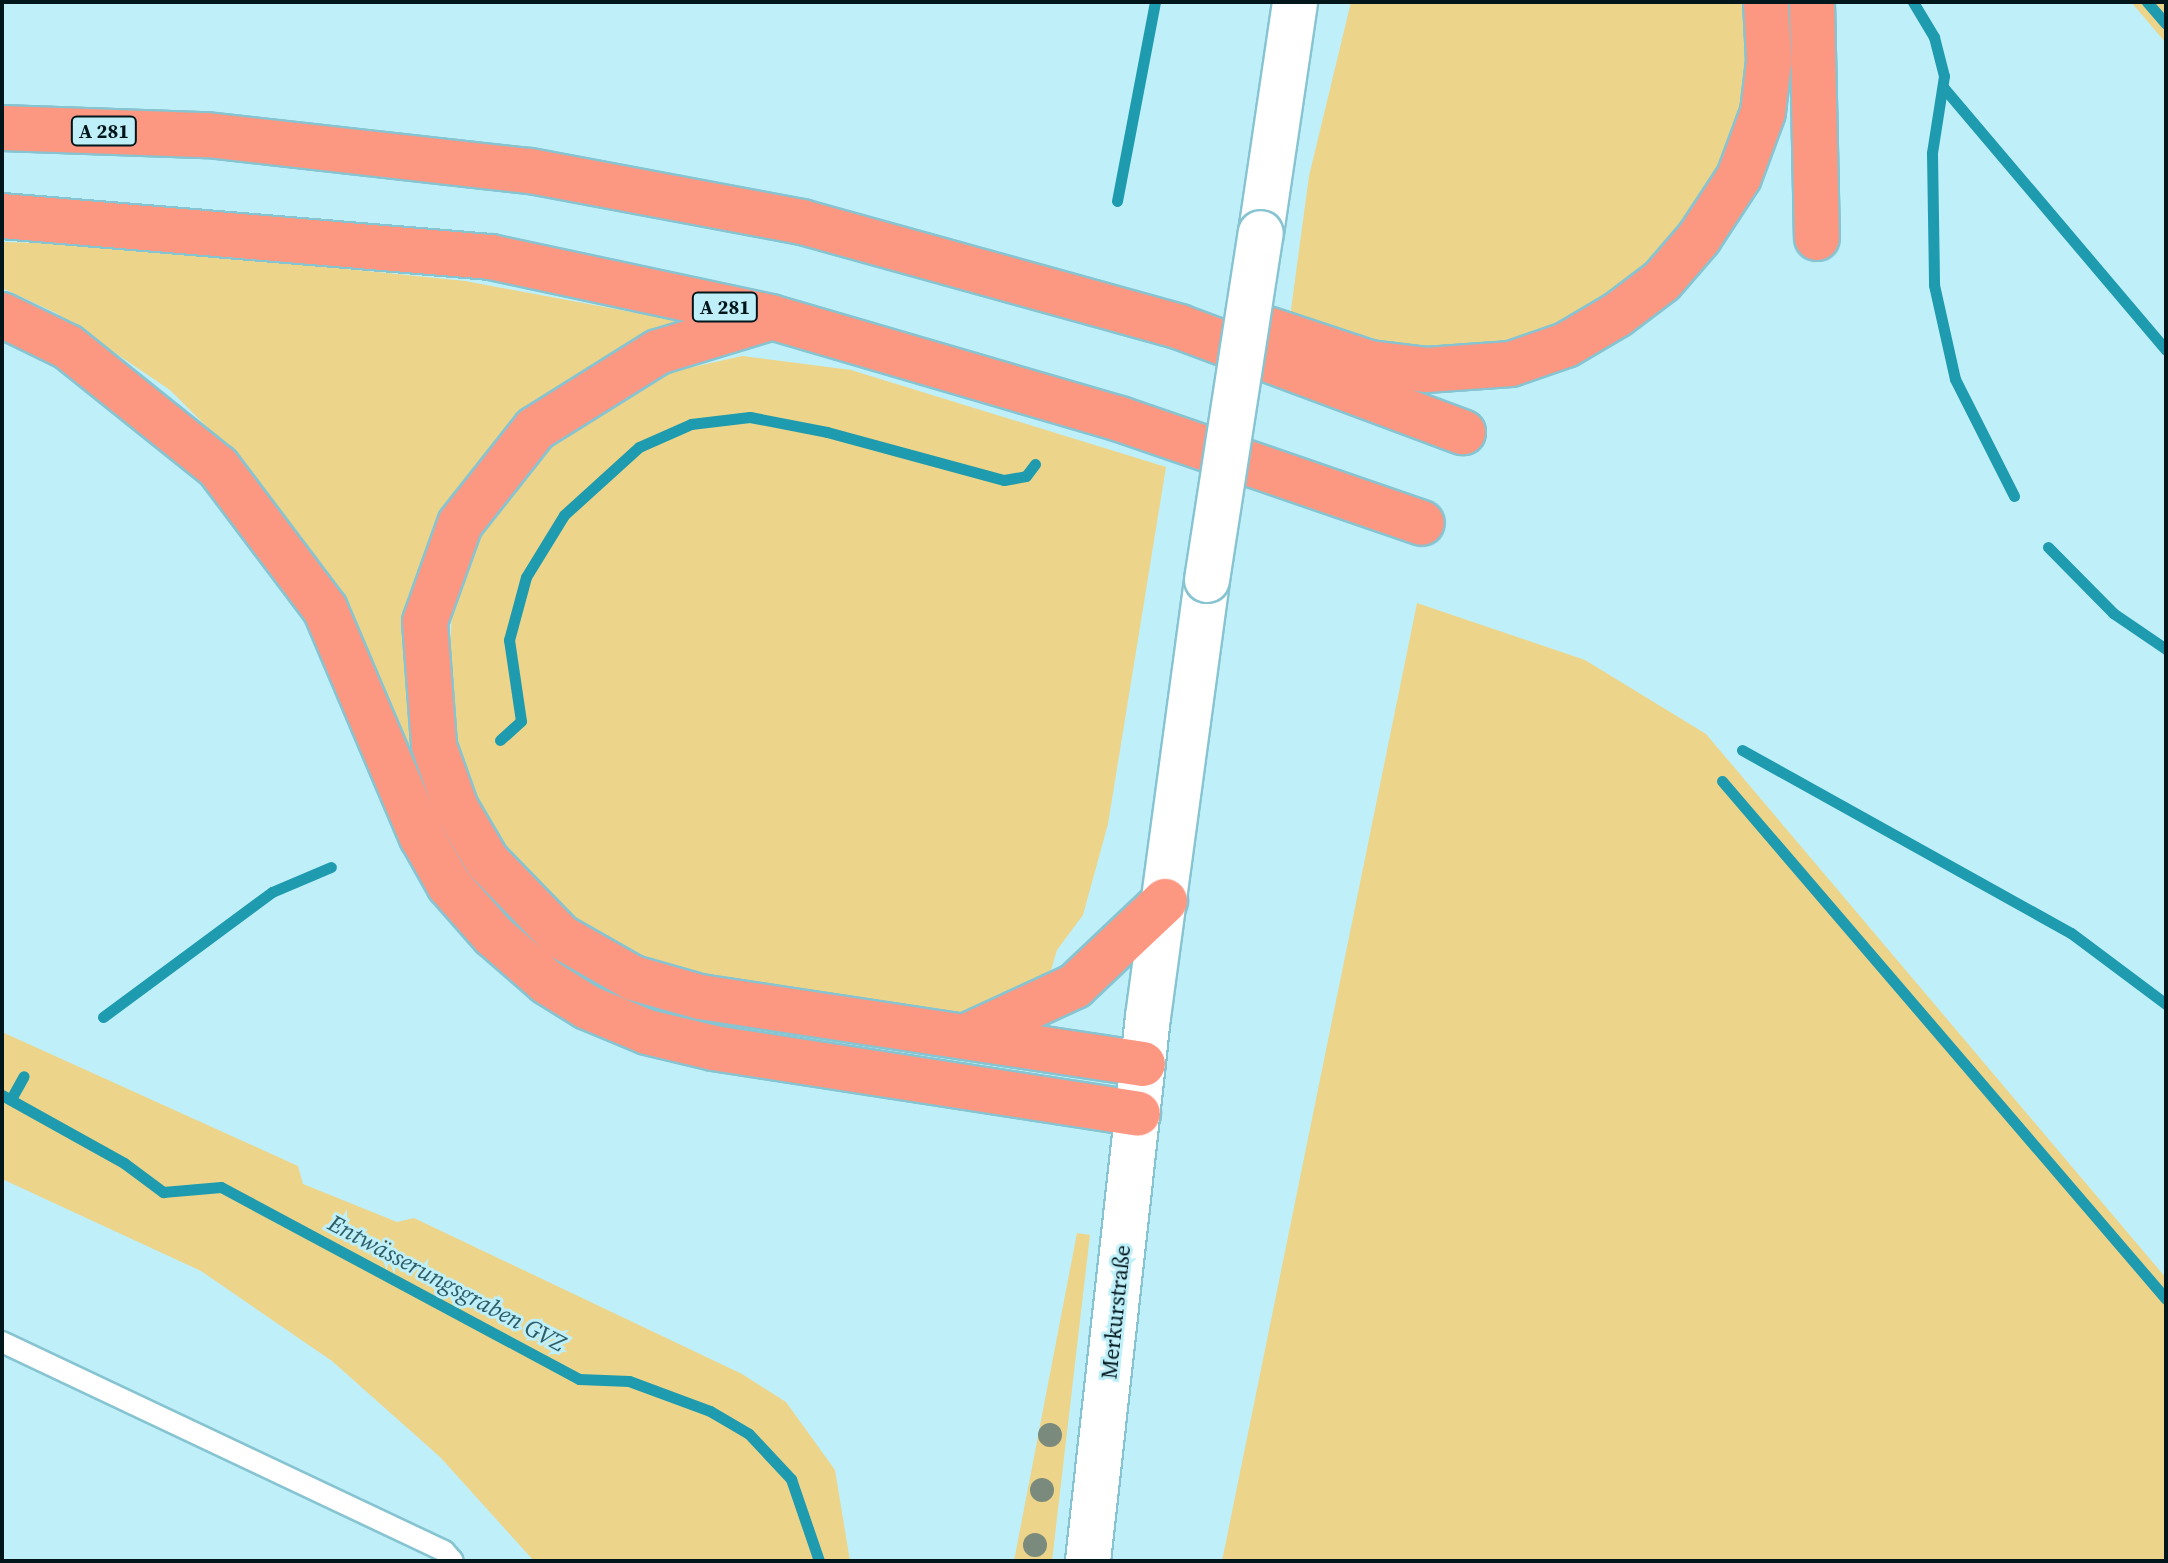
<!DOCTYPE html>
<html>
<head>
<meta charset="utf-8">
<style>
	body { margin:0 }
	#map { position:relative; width:2168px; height:1563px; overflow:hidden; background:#bff0fa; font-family:"Source Serif 4",serif }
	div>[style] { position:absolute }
	.green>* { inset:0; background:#ecd48a }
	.stream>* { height:11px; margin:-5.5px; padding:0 5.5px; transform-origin:5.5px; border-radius:5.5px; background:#1e9baf }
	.roads { filter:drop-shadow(2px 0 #87c4d1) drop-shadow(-2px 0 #87c4d1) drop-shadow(0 2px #87c4d1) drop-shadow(0 -2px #87c4d1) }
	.service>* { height:20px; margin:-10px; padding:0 10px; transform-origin:10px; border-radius:10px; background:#fff }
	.tertiary>* { height:44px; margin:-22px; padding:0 22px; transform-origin:22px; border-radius:22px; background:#fff }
	.motorway>* { height:44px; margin:-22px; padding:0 22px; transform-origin:22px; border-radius:22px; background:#fc9782 }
	.bridges { filter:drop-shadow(2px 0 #87c4d1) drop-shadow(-2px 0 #87c4d1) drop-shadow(0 2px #87c4d1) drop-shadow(0 -2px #87c4d1) }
	.tertiary-bridge>* { height:44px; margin:-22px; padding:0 22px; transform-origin:22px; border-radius:22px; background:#fff }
	.trees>* { width:24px; height:24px; margin:-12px; border-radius:50%; background:#7a8a7c }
	span { translate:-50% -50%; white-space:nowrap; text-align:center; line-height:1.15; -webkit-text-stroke:6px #bff0fa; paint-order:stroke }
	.shield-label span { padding:2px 6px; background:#bff0fa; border:2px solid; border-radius:6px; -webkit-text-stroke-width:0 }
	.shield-label { font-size:20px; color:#00161b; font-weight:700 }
	.street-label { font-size:22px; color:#00161b }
	.water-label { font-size:24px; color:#2d5d66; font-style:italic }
	.frame { position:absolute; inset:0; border:4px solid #00161b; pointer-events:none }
</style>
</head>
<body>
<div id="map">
	<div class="green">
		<i style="clip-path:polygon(1351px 2px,1749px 2px,1754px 40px,1740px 130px,1698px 217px,1635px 286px,1540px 338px,1449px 356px,1358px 340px,1290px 317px,1309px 176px)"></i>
		<i style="clip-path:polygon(2131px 2px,2166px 2px,2166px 43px)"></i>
		<i style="clip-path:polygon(2px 242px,110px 245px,465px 281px,712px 327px,637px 347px,556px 388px,494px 447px,443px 528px,425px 785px,321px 569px,253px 473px,170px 390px,56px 313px,2px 288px)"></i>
		<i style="clip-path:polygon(742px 356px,851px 370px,1166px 467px,1108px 824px,1083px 915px,1057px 950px,1051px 970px,1054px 981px,948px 1019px,689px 981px,603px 949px,528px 892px,470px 799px,447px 700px,453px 594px,499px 494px,569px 422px,649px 377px)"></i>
		<i style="clip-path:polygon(1417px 603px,1585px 660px,1706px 734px,2166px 1278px,2166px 1561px,1222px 1561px)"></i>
		<i style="clip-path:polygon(2px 1032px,298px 1166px,303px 1184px,397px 1222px,414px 1218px,742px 1374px,786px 1402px,835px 1470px,850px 1561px,534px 1561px,440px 1457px,332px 1361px,201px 1271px,2px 1179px)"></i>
		<i style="clip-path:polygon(1077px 1233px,1090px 1235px,1052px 1561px,1014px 1561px)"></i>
	</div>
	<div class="stream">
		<i style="left:1913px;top:2px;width:41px;rotate:59deg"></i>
		<i style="left:1934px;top:37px;width:40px;rotate:75.6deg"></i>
		<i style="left:1944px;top:76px;width:78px;rotate:98.9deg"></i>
		<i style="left:1932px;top:153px;width:132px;rotate:89.1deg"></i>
		<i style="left:1934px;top:285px;width:96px;rotate:77.4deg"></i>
		<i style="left:1955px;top:379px;width:131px;rotate:63.2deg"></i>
		<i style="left:2147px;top:2px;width:29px;rotate:49deg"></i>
		<i style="left:1943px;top:87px;width:345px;rotate:49.7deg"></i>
		<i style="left:1117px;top:201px;width:203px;rotate:-79.2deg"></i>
		<i style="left:2048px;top:547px;width:93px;rotate:45.4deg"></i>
		<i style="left:2113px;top:613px;width:64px;rotate:34.2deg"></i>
		<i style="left:500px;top:740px;width:28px;rotate:-42deg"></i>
		<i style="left:521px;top:721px;width:82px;rotate:-98.4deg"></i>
		<i style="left:509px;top:640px;width:65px;rotate:-74.9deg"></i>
		<i style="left:526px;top:577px;width:73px;rotate:-58.5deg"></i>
		<i style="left:564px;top:515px;width:101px;rotate:-42.2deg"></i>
		<i style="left:639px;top:447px;width:57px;rotate:-23.9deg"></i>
		<i style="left:691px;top:424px;width:59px;rotate:-6.8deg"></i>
		<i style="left:750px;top:417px;width:78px;rotate:11deg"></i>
		<i style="left:827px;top:432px;width:183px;rotate:15.2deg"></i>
		<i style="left:1004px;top:480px;width:22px;rotate:-10deg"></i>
		<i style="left:1026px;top:476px;width:15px;rotate:-53deg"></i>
		<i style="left:1742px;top:750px;width:376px;rotate:29.1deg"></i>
		<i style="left:2071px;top:933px;width:119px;rotate:36.8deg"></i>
		<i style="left:1722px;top:781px;width:682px;rotate:49.4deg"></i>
		<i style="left:103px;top:1017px;width:210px;rotate:-36.5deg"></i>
		<i style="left:272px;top:892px;width:64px;rotate:-23deg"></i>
		<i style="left:2px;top:1095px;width:140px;rotate:29.1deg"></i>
		<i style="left:124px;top:1163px;width:49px;rotate:36.6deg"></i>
		<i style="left:163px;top:1192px;width:58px;rotate:-4.9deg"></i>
		<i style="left:221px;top:1187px;width:406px;rotate:28.2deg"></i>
		<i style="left:579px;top:1379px;width:50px;rotate:2.3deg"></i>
		<i style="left:629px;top:1381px;width:86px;rotate:20.3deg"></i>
		<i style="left:710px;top:1411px;width:45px;rotate:30.5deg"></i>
		<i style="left:749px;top:1434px;width:62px;rotate:47deg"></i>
		<i style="left:791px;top:1479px;width:87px;rotate:71.1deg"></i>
		<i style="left:11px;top:1099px;width:26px;rotate:-61deg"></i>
	</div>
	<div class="roads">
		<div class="service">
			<i style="left:2px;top:1342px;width:489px;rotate:25.3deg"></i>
			<i style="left:444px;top:1551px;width:13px;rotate:48deg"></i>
		</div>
		<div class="tertiary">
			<i style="left:1261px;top:233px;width:233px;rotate:-81.6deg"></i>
			<i style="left:1088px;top:1561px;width:547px;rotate:-83.71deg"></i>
			<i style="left:1148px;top:1017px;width:441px;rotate:-82.3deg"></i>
		</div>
		<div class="motorway">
			<i style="left:1812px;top:2px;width:236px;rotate:88.8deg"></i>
			<i style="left:2px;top:128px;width:205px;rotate:2deg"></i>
			<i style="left:207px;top:135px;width:325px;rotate:6.4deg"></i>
			<i style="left:530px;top:171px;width:277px;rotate:10.6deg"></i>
			<i style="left:802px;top:222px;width:392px;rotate:15.5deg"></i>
			<i style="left:1180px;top:327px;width:302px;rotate:20.4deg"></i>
			<i style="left:2px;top:216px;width:491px;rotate:4.8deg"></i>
			<i style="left:491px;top:257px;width:286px;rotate:12.1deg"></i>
			<i style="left:771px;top:317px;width:364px;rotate:16.3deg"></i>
			<i style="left:1120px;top:419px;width:319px;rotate:19deg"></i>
			<i style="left:2px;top:315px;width:73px;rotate:25.9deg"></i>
			<i style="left:68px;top:347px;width:192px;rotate:38.7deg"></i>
			<i style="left:218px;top:467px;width:178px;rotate:53deg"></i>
			<i style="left:325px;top:609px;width:248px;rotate:67deg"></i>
			<i style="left:422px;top:837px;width:55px;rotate:60.6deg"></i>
			<i style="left:449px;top:885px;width:67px;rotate:48.7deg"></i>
			<i style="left:493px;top:935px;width:72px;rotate:41deg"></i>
			<i style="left:547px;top:982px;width:47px;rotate:32deg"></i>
			<i style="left:587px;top:1007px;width:65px;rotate:22.6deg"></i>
			<i style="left:647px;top:1032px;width:69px;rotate:13.4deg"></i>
			<i style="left:714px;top:1048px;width:429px;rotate:8.8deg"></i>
			<i style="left:770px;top:318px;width:117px;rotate:163.1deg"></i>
			<i style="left:658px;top:352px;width:145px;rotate:148deg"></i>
			<i style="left:535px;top:429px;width:121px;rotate:128.3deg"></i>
			<i style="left:460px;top:524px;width:104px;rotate:109.7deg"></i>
			<i style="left:425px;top:622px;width:124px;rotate:85.8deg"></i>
			<i style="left:434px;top:746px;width:66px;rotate:70.5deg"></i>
			<i style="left:456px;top:808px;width:61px;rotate:59.7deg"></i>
			<i style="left:487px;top:861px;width:106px;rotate:45.8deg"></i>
			<i style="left:561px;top:937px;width:83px;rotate:29.7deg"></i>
			<i style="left:633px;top:978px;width:70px;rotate:15.8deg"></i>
			<i style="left:700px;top:997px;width:448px;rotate:8.6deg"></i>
			<i style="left:1261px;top:327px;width:115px;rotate:18.3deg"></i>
			<i style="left:1370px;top:363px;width:56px;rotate:7.1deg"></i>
			<i style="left:1426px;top:370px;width:85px;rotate:-4deg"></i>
			<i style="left:1511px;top:364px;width:58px;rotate:-19.1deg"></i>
			<i style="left:1566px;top:345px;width:59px;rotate:-30.5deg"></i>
			<i style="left:1617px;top:315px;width:56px;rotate:-37.1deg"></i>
			<i style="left:1662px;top:281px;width:57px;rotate:-49.3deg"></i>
			<i style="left:1699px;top:238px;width:73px;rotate:-56.7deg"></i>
			<i style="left:1739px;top:177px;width:69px;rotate:-69.7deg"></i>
			<i style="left:1763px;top:112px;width:51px;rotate:-83.3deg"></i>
			<i style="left:1769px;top:61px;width:59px;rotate:-92.9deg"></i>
			<i style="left:969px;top:1035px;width:117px;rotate:-24.8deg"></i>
			<i style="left:1075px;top:986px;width:124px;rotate:-43.4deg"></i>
		</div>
	</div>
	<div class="bridges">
		<div class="tertiary-bridge">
			<i style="left:1207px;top:580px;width:351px;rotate:-81.2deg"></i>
		</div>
	</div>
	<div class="trees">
		<i style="left:1050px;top:1435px"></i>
		<i style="left:1042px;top:1490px"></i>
		<i style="left:1035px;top:1545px"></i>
	</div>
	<div class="shield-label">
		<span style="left:104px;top:131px">A 281</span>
		<span style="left:725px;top:307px">A 281</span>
	</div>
	<div class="street-label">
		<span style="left:1116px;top:1312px;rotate:-84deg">Merkurstraße</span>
	</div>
	<div class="water-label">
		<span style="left:447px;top:1283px;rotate:28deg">Entwässerungsgraben GVZ</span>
	</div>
	<div class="frame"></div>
</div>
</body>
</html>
